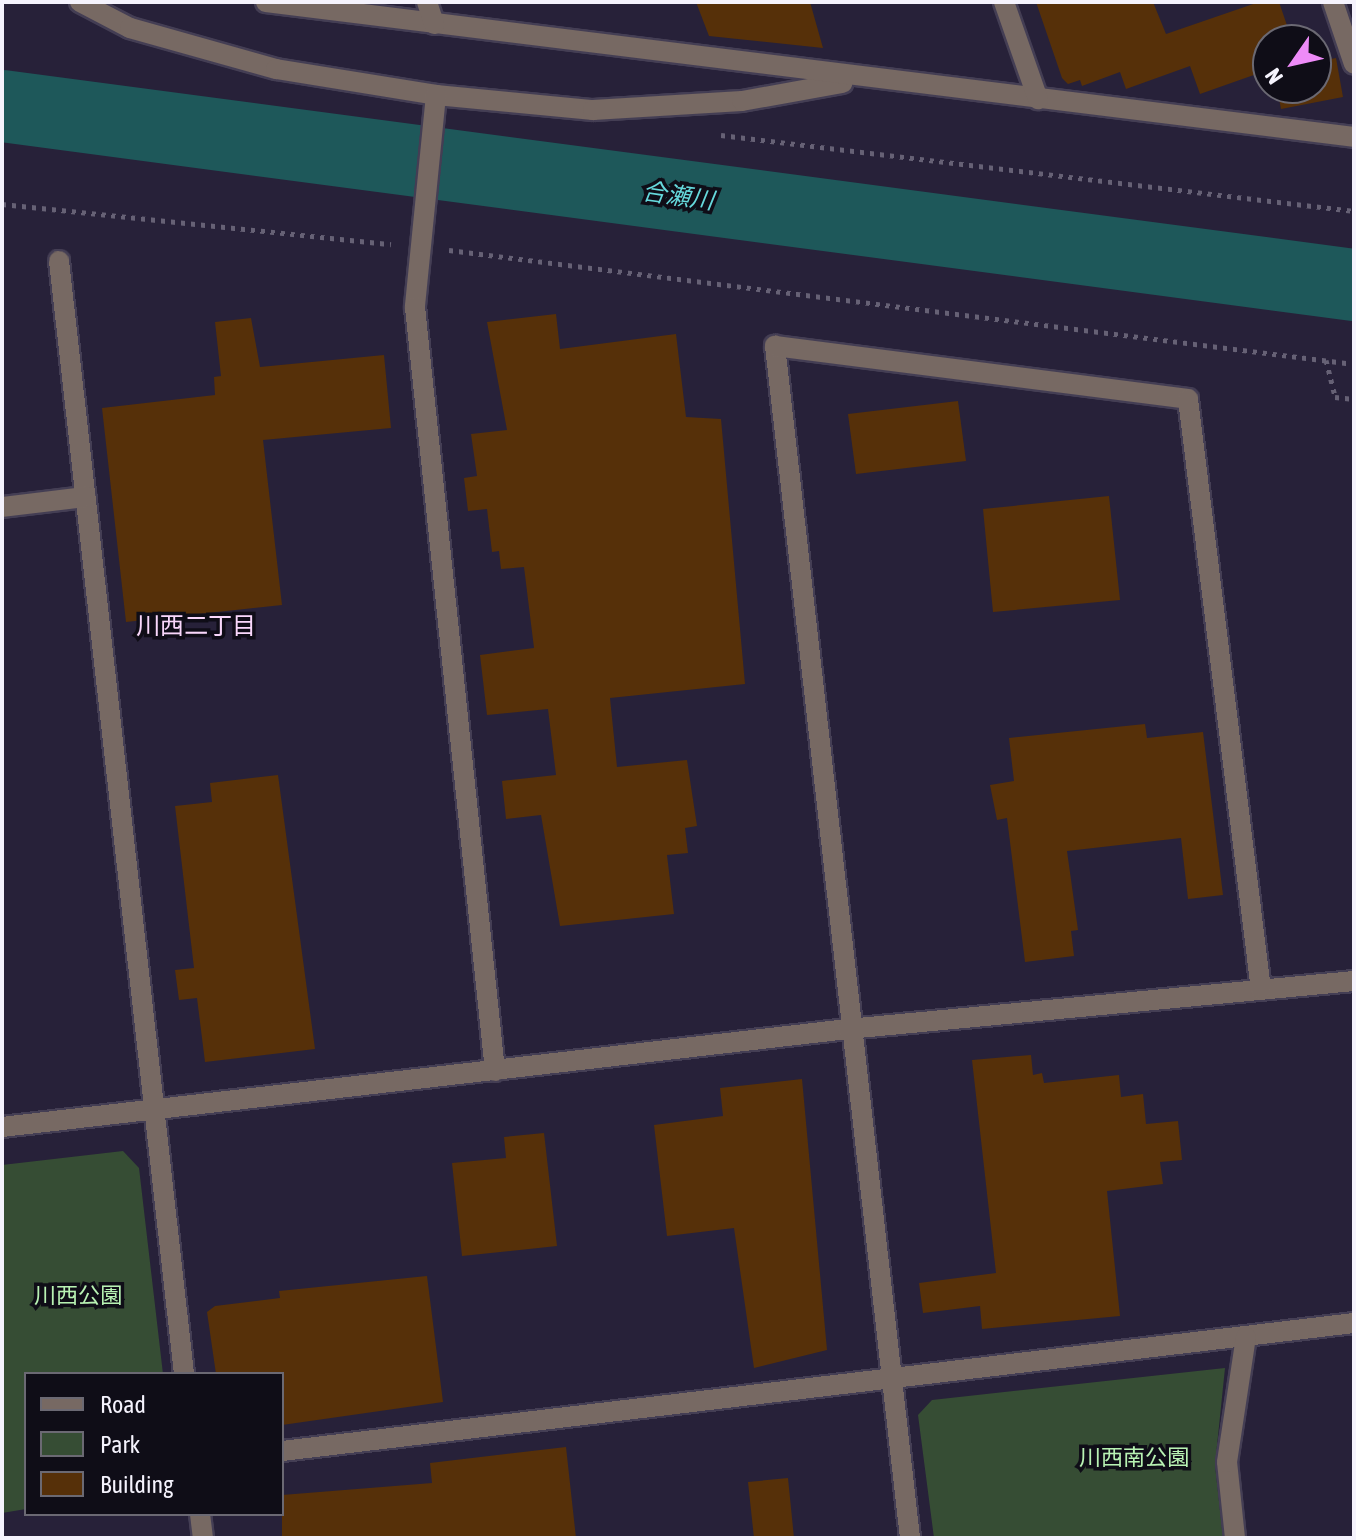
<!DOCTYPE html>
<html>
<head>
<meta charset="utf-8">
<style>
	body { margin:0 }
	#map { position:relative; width:1356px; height:1540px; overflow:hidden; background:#272139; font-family:"Asap Condensed","Noto Sans JP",sans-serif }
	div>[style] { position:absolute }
	.green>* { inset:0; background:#364d34 }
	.river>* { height:72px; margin:-36px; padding:0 36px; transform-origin:36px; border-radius:36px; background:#1e585a }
	.building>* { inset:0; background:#563009 }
	.path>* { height:5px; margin-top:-2.5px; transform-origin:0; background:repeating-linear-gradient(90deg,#666175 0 4px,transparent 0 10px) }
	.roads { filter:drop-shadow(2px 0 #443e54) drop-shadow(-2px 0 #443e54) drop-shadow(0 2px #443e54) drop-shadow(0 -2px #443e54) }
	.minor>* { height:20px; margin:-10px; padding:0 10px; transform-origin:10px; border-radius:10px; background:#776963 }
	span { translate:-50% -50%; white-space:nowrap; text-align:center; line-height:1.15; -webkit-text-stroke:7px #0f0d17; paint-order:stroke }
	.park-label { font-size:22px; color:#b8f2b3 }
	.water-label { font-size:24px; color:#66d9dc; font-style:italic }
	.neighbourhood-label { font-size:24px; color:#f9d7fb }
	.frame { position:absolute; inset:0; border:4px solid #f5f3fd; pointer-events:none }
	.legend { position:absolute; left:24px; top:1372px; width:260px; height:144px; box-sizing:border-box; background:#0f0d17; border:2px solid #6b6973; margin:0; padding:10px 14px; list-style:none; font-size:24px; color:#f5f3fd }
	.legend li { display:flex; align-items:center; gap:16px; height:40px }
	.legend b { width:40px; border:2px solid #6b6973 }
	.north { position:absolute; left:1252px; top:24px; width:80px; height:80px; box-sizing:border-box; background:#0f0d17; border:2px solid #6b6973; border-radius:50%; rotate:236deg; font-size:22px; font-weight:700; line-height:32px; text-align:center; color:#f5f3fd }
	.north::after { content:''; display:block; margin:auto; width:28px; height:36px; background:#ee8bf8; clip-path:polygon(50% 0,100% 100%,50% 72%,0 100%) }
</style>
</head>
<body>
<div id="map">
	<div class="green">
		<i style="clip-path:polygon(123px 1151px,139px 1168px,163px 1374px,26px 1374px,26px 1509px,2px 1513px,2px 1165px)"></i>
		<i style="clip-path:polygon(1225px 1368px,1215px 1465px,1223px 1538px,934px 1538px,918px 1415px,932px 1400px)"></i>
	</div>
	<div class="river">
		<i style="left:2px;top:106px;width:1364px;rotate:7.54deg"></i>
	</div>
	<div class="building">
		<i style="clip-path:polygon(696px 2px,810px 2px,823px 48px,709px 36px)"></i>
		<i style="clip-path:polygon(1036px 2px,1153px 2px,1166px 34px,1259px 2px,1279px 2px,1292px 40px,1268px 40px,1268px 70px,1200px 94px,1190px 66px,1126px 89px,1120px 72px,1082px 86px,1080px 80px,1068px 84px,1062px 78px)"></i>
		<i style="clip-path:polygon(1336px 58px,1343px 97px,1281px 109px,1277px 88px,1316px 88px,1316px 62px)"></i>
		<i style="clip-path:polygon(556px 314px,560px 349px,676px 334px,686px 417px,721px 419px,745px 684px,610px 698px,617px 767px,687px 760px,697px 826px,685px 828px,688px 853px,667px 855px,674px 914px,560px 926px,541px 815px,506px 819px,502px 781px,556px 775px,548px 709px,487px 715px,480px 655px,534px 648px,524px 567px,501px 569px,499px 551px,492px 552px,487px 509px,468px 511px,464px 478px,477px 476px,471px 434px,507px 430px,487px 322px)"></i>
		<i style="clip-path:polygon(251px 318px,260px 367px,384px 355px,391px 428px,263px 440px,282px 605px,126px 622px,102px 408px,215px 395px,214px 377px,221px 376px,215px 322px)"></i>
		<i style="clip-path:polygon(958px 401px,966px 461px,856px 474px,848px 414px)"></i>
		<i style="clip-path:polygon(1109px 496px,1120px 600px,993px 612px,983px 509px)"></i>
		<i style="clip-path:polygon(1145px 724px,1147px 738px,1203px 732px,1223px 895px,1188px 899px,1181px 838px,1067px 851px,1078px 930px,1071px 931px,1074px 956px,1025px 962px,1007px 818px,997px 820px,990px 785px,1014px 781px,1009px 738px)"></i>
		<i style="clip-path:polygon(278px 775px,315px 1049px,205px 1062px,197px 998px,179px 1000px,175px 970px,194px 968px,175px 806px,212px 802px,210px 783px)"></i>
		<i style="clip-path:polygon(1031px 1055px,1033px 1075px,1042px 1073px,1044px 1083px,1119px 1075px,1121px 1097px,1143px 1094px,1146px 1124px,1178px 1121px,1182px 1160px,1160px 1162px,1163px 1184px,1107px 1191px,1120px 1316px,982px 1329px,980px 1306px,923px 1313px,919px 1283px,996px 1273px,972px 1060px)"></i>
		<i style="clip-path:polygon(802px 1079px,827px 1350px,754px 1368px,734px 1228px,667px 1236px,654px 1125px,723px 1116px,720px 1088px)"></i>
		<i style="clip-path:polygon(544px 1133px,557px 1246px,462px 1256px,452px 1163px,506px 1158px,504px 1137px)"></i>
		<i style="clip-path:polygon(427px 1276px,443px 1402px,282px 1425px,282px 1374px,216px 1374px,207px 1312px,215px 1306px,280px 1298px,279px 1291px)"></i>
		<i style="clip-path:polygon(566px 1447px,576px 1538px,282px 1538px,282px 1495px,432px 1483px,430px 1463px)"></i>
		<i style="clip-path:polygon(788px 1478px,794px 1538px,754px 1538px,748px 1482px)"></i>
	</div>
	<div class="path">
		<i style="left:721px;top:135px;width:638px;rotate:6.85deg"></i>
		<i style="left:2px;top:204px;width:391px;rotate:5.9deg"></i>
		<i style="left:449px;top:250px;width:912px;rotate:7.18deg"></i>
		<i style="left:1326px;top:360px;width:38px;rotate:76deg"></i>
		<i style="left:1335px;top:397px;width:19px;rotate:6deg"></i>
	</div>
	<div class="roads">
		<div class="minor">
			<i style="left:80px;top:2px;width:56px;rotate:27.5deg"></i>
			<i style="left:130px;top:28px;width:152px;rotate:15.7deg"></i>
			<i style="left:276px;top:69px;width:162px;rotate:9.2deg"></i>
			<i style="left:436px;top:95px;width:158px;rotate:5.5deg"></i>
			<i style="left:593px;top:110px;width:149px;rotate:-3.5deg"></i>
			<i style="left:742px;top:101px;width:102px;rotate:-10.2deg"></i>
			<i style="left:266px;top:2px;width:1096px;rotate:7.07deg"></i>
			<i style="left:427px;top:2px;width:23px;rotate:72deg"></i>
			<i style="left:1004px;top:2px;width:103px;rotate:70.7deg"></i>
			<i style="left:1333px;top:2px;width:65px;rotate:71.3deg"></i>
			<i style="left:436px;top:95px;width:213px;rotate:95.7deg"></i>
			<i style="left:415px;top:307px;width:768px;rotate:84.02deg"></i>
			<i style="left:59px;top:261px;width:1120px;rotate:83.59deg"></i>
			<i style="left:2px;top:507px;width:84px;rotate:-6.9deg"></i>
			<i style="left:2px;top:1127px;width:852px;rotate:-6.61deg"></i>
			<i style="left:848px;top:1029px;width:508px;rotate:-5.42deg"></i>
			<i style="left:282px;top:1451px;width:1080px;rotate:-6.81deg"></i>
			<i style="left:200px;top:1514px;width:24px;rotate:83deg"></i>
			<i style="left:910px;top:1538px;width:1200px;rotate:-96.46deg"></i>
			<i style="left:775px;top:346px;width:416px;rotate:7.3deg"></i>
			<i style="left:1188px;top:399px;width:595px;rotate:82.96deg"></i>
			<i style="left:1235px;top:1538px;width:76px;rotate:-96deg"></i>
			<i style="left:1227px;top:1462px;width:126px;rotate:-81.4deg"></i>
		</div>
	</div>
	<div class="park-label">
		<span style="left:78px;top:1296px">川西公園</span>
		<span style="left:1134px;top:1458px">川西南公園</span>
	</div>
	<div class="water-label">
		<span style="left:678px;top:196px;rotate:8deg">合瀬川</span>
	</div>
	<div class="neighbourhood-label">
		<span style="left:196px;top:626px">川西二丁目</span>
	</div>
	<div class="frame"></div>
	<ul class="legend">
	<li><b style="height:10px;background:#776963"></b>Road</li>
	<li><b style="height:22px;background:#364d34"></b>Park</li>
	<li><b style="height:22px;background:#563009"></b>Building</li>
	</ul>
	<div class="north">N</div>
</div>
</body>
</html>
